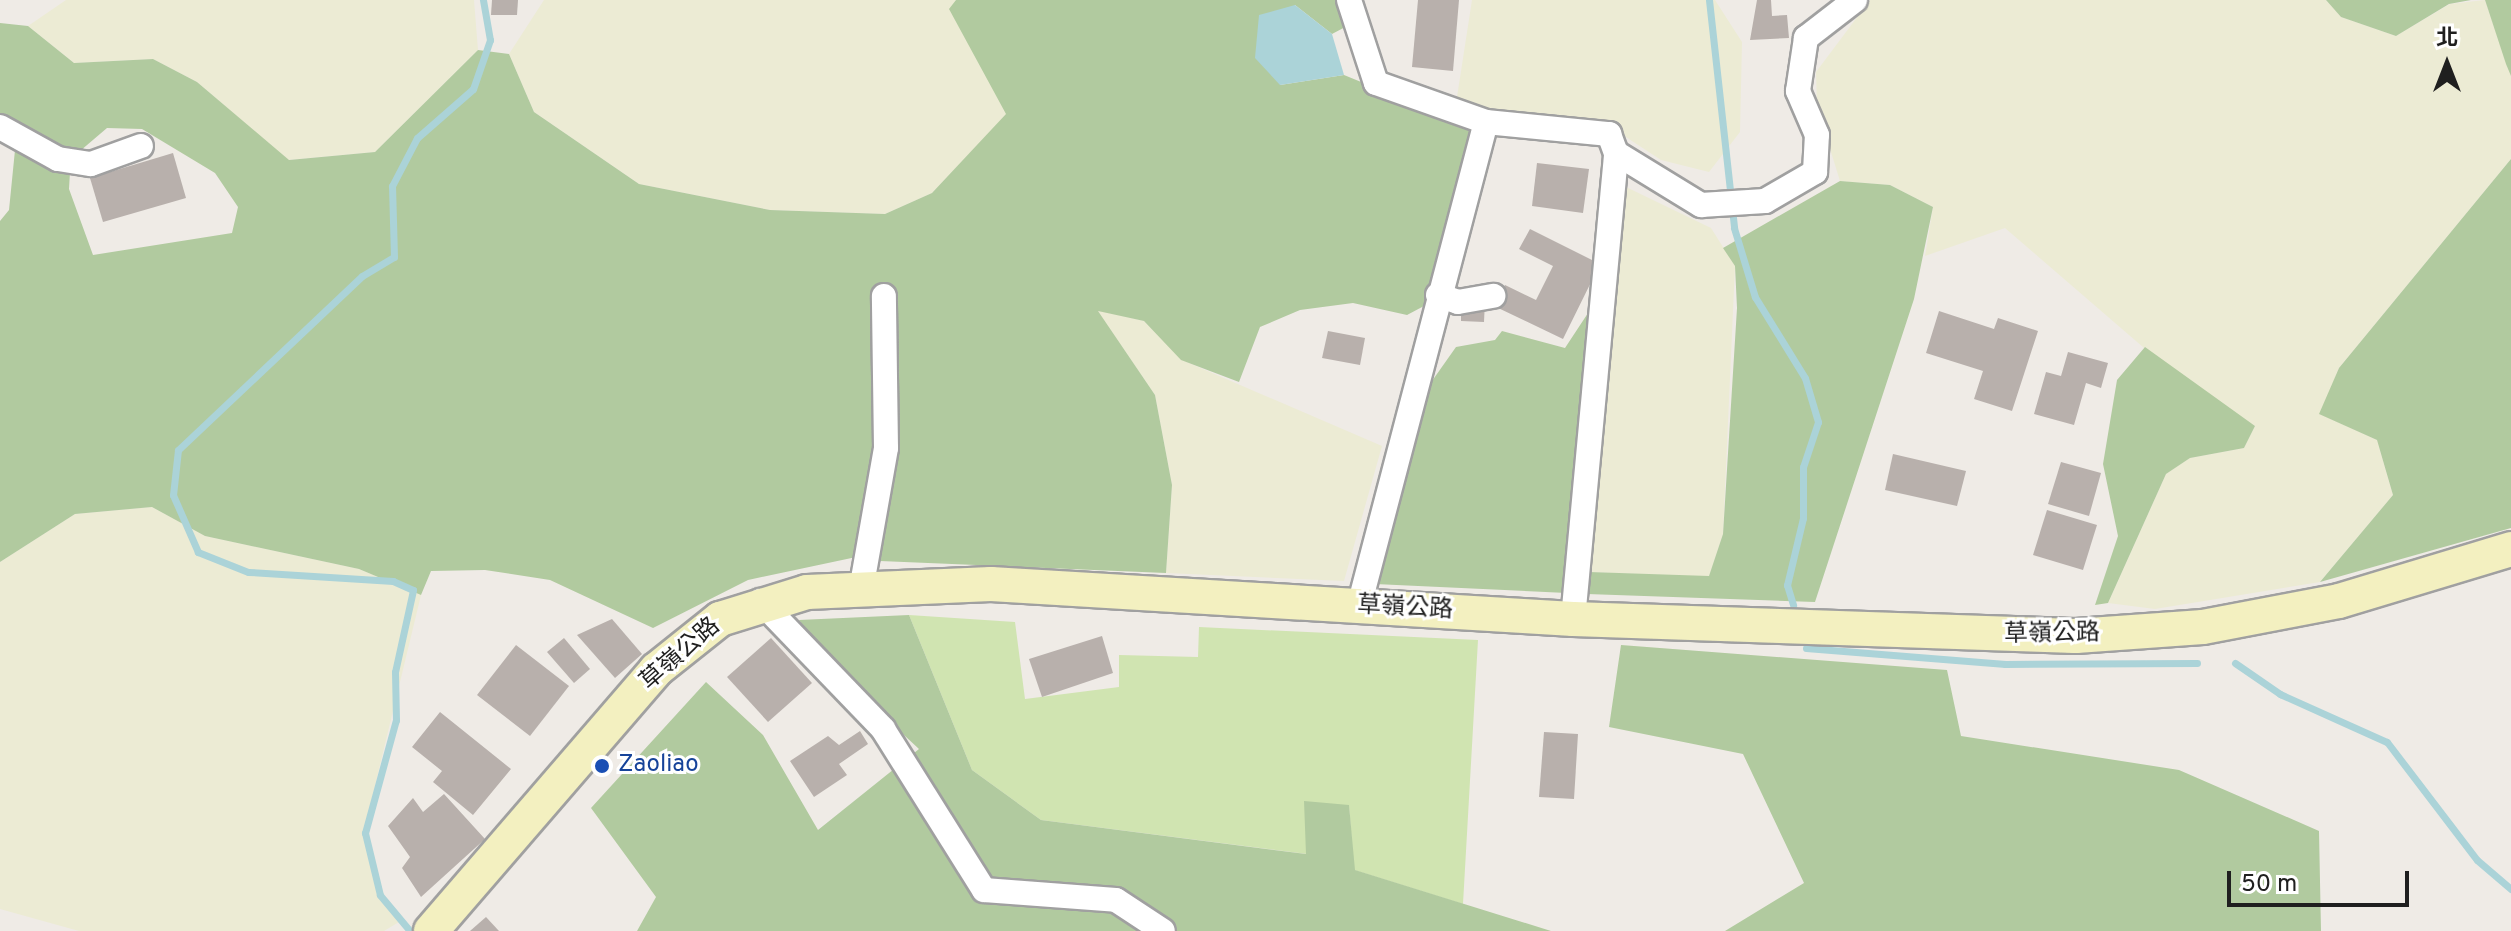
<!DOCTYPE html>
<html>
<head>
<meta charset="utf-8">
<style>
	body { margin:0 }
	#map { position:relative; width:2511px; height:931px; overflow:hidden; background:#efebe6; font-family:Overpass,"Noto Sans TC",sans-serif }
	div>[style] { position:absolute }
	.farmland>* { inset:0; background:#ecebd4 }
	.grass>* { inset:0; background:#d0e4b1 }
	.forest>* { inset:0; background:#b1ca9f }
	.water>* { inset:0; background:#abd3d8 }
	.stream>* { height:7px; margin:-3.5px; padding:0 3.5px; transform-origin:3.5px; border-radius:3.5px; background:#abd3d8 }
	.building>* { inset:0; background:#b8b0ac }
	.roads { filter:drop-shadow(2px 0 #a0a0a0) drop-shadow(-2px 0 #a0a0a0) drop-shadow(0 2px #a0a0a0) drop-shadow(0 -2px #a0a0a0) }
	.minor>* { height:24px; margin:-12px; padding:0 12px; transform-origin:12px; border-radius:12px; background:#fff }
	.secondary>* { height:34px; margin:-17px; padding:0 17px; transform-origin:17px; border-radius:17px; background:#f3f0c0 }
	.dots>* { width:22px; height:22px; translate:-50% -50%; box-sizing:border-box; border:4px solid #fff; border-radius:50% }
	span { translate:-50% -50%; white-space:nowrap; text-align:center; line-height:1.15; -webkit-text-stroke:6px #fff; paint-order:stroke }
	.street-label { font-size:24px; color:#1f1f1f }
	.transit-label { font-size:24px; color:#164399 }
	.left { translate:0 -50%; text-align:left }
	.north { position:absolute; left:2407px; top:24px; width:80px; height:80px; -webkit-text-stroke:6px #fff; paint-order:stroke; rotate:0deg; font-size:22px; font-weight:700; line-height:32px; text-align:center; color:#1f1f1f }
	.north::after { content:''; display:block; margin:auto; width:28px; height:36px; background:#1f1f1f; clip-path:polygon(50% 0,100% 100%,50% 72%,0 100%) }
	.scale { position:absolute; left:2227px; top:871px; width:182px; height:36px; box-sizing:border-box; border:4px solid #1f1f1f; border-top:0; padding-left:10px; font-size:24px; line-height:28px; white-space:nowrap; color:#1f1f1f; -webkit-text-stroke:6px #fff; paint-order:stroke }
</style>
</head>
<body>
<div id="map">
	<div class="farmland">
		<i style="clip-path:polygon(66px 0,474px 0,478px 50px,375px 152px,288px 160px,197px 82px,153px 59px,74px 63px,28px 26px)"></i>
		<i style="clip-path:polygon(544px 0,956px 0,950px 10px,1007px 114px,932px 193px,885px 214px,770px 210px,639px 184px,534px 112px,509px 54px)"></i>
		<i style="clip-path:polygon(1472px 0,1715px 0,1742px 42px,1740px 132px,1709px 172px,1661px 160px,1606px 124px,1488px 110px,1457px 97px)"></i>
		<i style="clip-path:polygon(1870px 0,2326px 0,2341px 17px,2396px 36px,2450px 4px,2485px 0,2511px 76px,2511px 159px,2339px 368px,2320px 414px,2377px 440px,2393px 495px,2320px 582px,2155px 609px,2108px 603px,2166px 474px,2190px 458px,2244px 448px,2255px 426px,2180px 379px,2005px 228px,1925px 256px,1933px 207px,1890px 185px,1840px 181px,1817px 107px,1816px 72px)"></i>
		<i style="clip-path:polygon(1626px 187px,1711px 228px,1735px 266px,1723px 534px,1709px 577px,1589px 572px)"></i>
		<i style="clip-path:polygon(1097px 310px,1144px 321px,1182px 360px,1382px 446px,1344px 581px,1166px 573px,1172px 485px,1155px 395px)"></i>
		<i style="clip-path:polygon(152px 507px,205px 536px,359px 569px,421px 595px,366px 823px,387px 908px,399px 922px,384px 931px,79px 931px,0 909px,0 562px,75px 514px)"></i>
	</div>
	<div class="grass">
		<i style="clip-path:polygon(909px 615px,1015px 622px,1025px 699px,1119px 687px,1119px 655px,1198px 657px,1199px 627px,1478px 640px,1463px 904px,1354px 870px,1349px 806px,1307px 854px,1041px 820px,972px 770px)"></i>
	</div>
	<div class="forest">
		<i style="clip-path:polygon(956px 0,1338px 0,1349px 25px,1332px 34px,1295px 5px,1280px 85px,1344px 75px,1481px 131px,1441px 297px,1407px 315px,1353px 303px,1300px 310px,1260px 327px,1239px 382px,1181px 360px,1144px 321px,1098px 311px,1155px 395px,1172px 485px,1166px 573px,880px 561px,896px 447px,895px 291px,883px 285px,874px 487px,861px 556px,748px 580px,653px 628px,550px 580px,485px 570px,431px 571px,421px 595px,359px 569px,205px 536px,152px 507px,75px 514px,0 562px,0 221px,9px 210px,15px 150px,70px 172px,69px 189px,93px 255px,232px 233px,238px 207px,215px 173px,142px 129px,107px 128px,80px 151px,49px 144px,0 113px,0 23px,28px 26px,74px 63px,153px 59px,197px 82px,289px 160px,375px 152px,478px 50px,509px 54px,534px 112px,639px 184px,770px 210px,885px 214px,932px 193px,1006px 114px,949px 9px)"></i>
		<i style="clip-path:polygon(2326px 0,2471px 0,2449px 4px,2396px 36px,2341px 17px)"></i>
		<i style="clip-path:polygon(2485px 0,2511px 0,2511px 76px,2506px 64px)"></i>
		<i style="clip-path:polygon(2511px 159px,2511px 528px,2320px 582px,2393px 495px,2377px 440px,2319px 414px,2339px 368px)"></i>
		<i style="clip-path:polygon(1840px 181px,1890px 185px,1933px 207px,1914px 299px,1815px 602px,1587px 594px,1589px 572px,1709px 576px,1723px 534px,1737px 308px,1735px 266px,1723px 248px)"></i>
		<i style="clip-path:polygon(1592px 307px,1567px 593px,1375px 584px,1420px 398px,1456px 347px,1495px 340px,1502px 331px,1565px 348px)"></i>
		<i style="clip-path:polygon(2145px 347px,2255px 426px,2244px 448px,2190px 458px,2166px 474px,2108px 603px,2095px 605px,2118px 536px,2103px 464px,2117px 380px)"></i>
		<i style="clip-path:polygon(909px 615px,972px 770px,1041px 820px,1306px 854px,1304px 801px,1349px 805px,1355px 870px,1551px 931px,637px 931px,656px 897px,591px 808px,706px 682px,763px 735px,818px 830px,919px 749px,834px 670px,799px 620px)"></i>
		<i style="clip-path:polygon(1621px 645px,1947px 670px,1961px 736px,2179px 770px,2319px 831px,2321px 931px,1725px 931px,1804px 883px,1743px 754px,1609px 727px)"></i>
	</div>
	<div class="water">
		<i style="clip-path:polygon(1295px 5px,1332px 34px,1344px 75px,1280px 85px,1255px 58px,1259px 15px)"></i>
	</div>
	<div class="stream">
		<i style="left:1709px;top:0;width:229px;rotate:83.7deg"></i>
		<i style="left:1734px;top:228px;width:72px;rotate:73.1deg"></i>
		<i style="left:1755px;top:297px;width:95px;rotate:58.3deg"></i>
		<i style="left:1805px;top:378px;width:46px;rotate:73.5deg"></i>
		<i style="left:1818px;top:422px;width:47px;rotate:108.4deg"></i>
		<i style="left:1803px;top:467px;width:51px;rotate:90deg"></i>
		<i style="left:1803px;top:518px;width:69px;rotate:103.4deg"></i>
		<i style="left:1787px;top:585px;width:21px;rotate:73deg"></i>
		<i style="left:1806px;top:648px;width:200px;rotate:4.6deg"></i>
		<i style="left:2005px;top:664px;width:192px;rotate:-0.3deg"></i>
		<i style="left:2235px;top:663px;width:55px;rotate:34.6deg"></i>
		<i style="left:2280px;top:694px;width:117px;rotate:24.2deg"></i>
		<i style="left:2387px;top:742px;width:148px;rotate:52.7deg"></i>
		<i style="left:2477px;top:860px;width:45px;rotate:40.5deg"></i>
		<i style="left:410px;top:931px;width:47px;rotate:-129.8deg"></i>
		<i style="left:380px;top:895px;width:64px;rotate:-103.6deg"></i>
		<i style="left:365px;top:833px;width:117px;rotate:-74.7deg"></i>
		<i style="left:396px;top:720px;width:48px;rotate:-91.2deg"></i>
		<i style="left:395px;top:672px;width:84px;rotate:-77.6deg"></i>
		<i style="left:413px;top:590px;width:22px;rotate:-156deg"></i>
		<i style="left:393px;top:581px;width:145px;rotate:-176.4deg"></i>
		<i style="left:248px;top:572px;width:54px;rotate:-158.2deg"></i>
		<i style="left:198px;top:552px;width:62px;rotate:-113.7deg"></i>
		<i style="left:173px;top:495px;width:45px;rotate:-83.7deg"></i>
		<i style="left:178px;top:450px;width:253px;rotate:-43.4deg"></i>
		<i style="left:362px;top:276px;width:37px;rotate:-31deg"></i>
		<i style="left:394px;top:257px;width:71px;rotate:-91.6deg"></i>
		<i style="left:392px;top:186px;width:54px;rotate:-62.5deg"></i>
		<i style="left:417px;top:138px;width:74px;rotate:-41.2deg"></i>
		<i style="left:473px;top:89px;width:52px;rotate:-70.9deg"></i>
		<i style="left:490px;top:40px;width:41px;rotate:-99.9deg"></i>
	</div>
	<div class="building">
		<i style="clip-path:polygon(492px 0,518px 0,517px 15px,491px 15px)"></i>
		<i style="clip-path:polygon(1418px 0,1459px 0,1453px 71px,1412px 67px)"></i>
		<i style="clip-path:polygon(1757px 0,1771px 0,1772px 16px,1787px 15px,1789px 38px,1750px 40px)"></i>
		<i style="clip-path:polygon(173px 153px,186px 198px,103px 222px,90px 178px)"></i>
		<i style="clip-path:polygon(1537px 163px,1589px 169px,1583px 213px,1532px 206px)"></i>
		<i style="clip-path:polygon(1530px 229px,1600px 264px,1563px 339px,1494px 306px,1505px 285px,1536px 300px,1553px 266px,1519px 249px)"></i>
		<i style="clip-path:polygon(1461px 299px,1485px 300px,1484px 322px,1461px 321px)"></i>
		<i style="clip-path:polygon(1939px 311px,1994px 329px,1998px 318px,2038px 331px,2012px 411px,1974px 399px,1983px 371px,1926px 353px)"></i>
		<i style="clip-path:polygon(1328px 331px,1365px 338px,1360px 365px,1322px 358px)"></i>
		<i style="clip-path:polygon(2068px 352px,2108px 363px,2101px 388px,2086px 383px,2074px 425px,2034px 414px,2046px 372px,2061px 376px)"></i>
		<i style="clip-path:polygon(1893px 454px,1966px 471px,1957px 506px,1885px 490px)"></i>
		<i style="clip-path:polygon(2061px 462px,2101px 473px,2089px 516px,2048px 504px)"></i>
		<i style="clip-path:polygon(2047px 510px,2097px 525px,2083px 570px,2033px 555px)"></i>
		<i style="clip-path:polygon(612px 619px,642px 654px,615px 678px,577px 635px)"></i>
		<i style="clip-path:polygon(1102px 636px,1113px 673px,1042px 697px,1029px 659px)"></i>
		<i style="clip-path:polygon(564px 638px,590px 669px,574px 683px,547px 652px)"></i>
		<i style="clip-path:polygon(771px 638px,812px 683px,768px 722px,727px 677px)"></i>
		<i style="clip-path:polygon(516px 645px,569px 686px,530px 736px,477px 695px)"></i>
		<i style="clip-path:polygon(440px 712px,511px 769px,473px 815px,433px 782px,442px 771px,412px 747px)"></i>
		<i style="clip-path:polygon(860px 731px,868px 744px,839px 764px,847px 775px,814px 797px,790px 761px,828px 736px,839px 745px)"></i>
		<i style="clip-path:polygon(1544px 732px,1578px 734px,1574px 799px,1539px 797px)"></i>
		<i style="clip-path:polygon(444px 794px,485px 839px,421px 897px,402px 868px,410px 857px,388px 826px,413px 798px,423px 812px)"></i>
		<i style="clip-path:polygon(486px 917px,499px 931px,470px 931px)"></i>
	</div>
	<div class="roads">
		<div class="minor">
			<i style="left:1349px;top:0;width:87px;rotate:72deg"></i>
			<i style="left:1376px;top:83px;width:117px;rotate:19.5deg"></i>
			<i style="left:1486px;top:122px;width:124px;rotate:5.6deg"></i>
			<i style="left:1609px;top:134px;width:20px;rotate:70deg"></i>
			<i style="left:0;top:127px;width:66px;rotate:28.9deg"></i>
			<i style="left:58px;top:159px;width:33px;rotate:9deg"></i>
			<i style="left:91px;top:164px;width:53px;rotate:-19.8deg"></i>
			<i style="left:1438px;top:295px;width:21px;rotate:19deg"></i>
			<i style="left:1458px;top:302px;width:36px;rotate:-10deg"></i>
			<i style="left:861px;top:590px;width:144px;rotate:-80deg"></i>
			<i style="left:886px;top:448px;width:152px;rotate:-90.8deg"></i>
			<i style="left:760px;top:601px;width:178px;rotate:46.1deg"></i>
			<i style="left:883px;top:729px;width:190px;rotate:57.9deg"></i>
			<i style="left:984px;top:890px;width:132px;rotate:4.3deg"></i>
			<i style="left:1116px;top:900px;width:56px;rotate:33.4deg"></i>
			<i style="left:1359px;top:606px;width:500px;rotate:-75.3deg"></i>
			<i style="left:1573px;top:619px;width:468px;rotate:-84.7deg"></i>
			<i style="left:1616px;top:153px;width:100px;rotate:31.5deg"></i>
			<i style="left:1701px;top:205px;width:64px;rotate:-3.6deg"></i>
			<i style="left:1765px;top:201px;width:58px;rotate:-30.1deg"></i>
			<i style="left:1815px;top:172px;width:37px;rotate:-87deg"></i>
			<i style="left:1817px;top:135px;width:48px;rotate:-113.4deg"></i>
			<i style="left:1798px;top:91px;width:54px;rotate:-81.4deg"></i>
			<i style="left:1806px;top:38px;width:62px;rotate:-37.8deg"></i>
		</div>
		<div class="secondary">
			<i style="left:431px;top:931px;width:345px;rotate:-49.2deg"></i>
			<i style="left:656px;top:670px;width:82px;rotate:-38.6deg"></i>
			<i style="left:720px;top:619px;width:91px;rotate:-17.2deg"></i>
			<i style="left:807px;top:592px;width:184px;rotate:-2.5deg"></i>
			<i style="left:991px;top:584px;width:583px;rotate:3.44deg"></i>
			<i style="left:1573px;top:619px;width:503px;rotate:1.94deg"></i>
			<i style="left:2076px;top:636px;width:127px;rotate:-4.1deg"></i>
			<i style="left:2203px;top:627px;width:138px;rotate:-10.8deg"></i>
			<i style="left:2339px;top:601px;width:180px;rotate:-16.8deg"></i>
		</div>
	</div>
	<div class="dots">
		<i style="left:602px;top:766px;background:#1a4fb4"></i>
	</div>
	<div class="street-label">
		<span style="left:1405px;top:609px;rotate:3deg">草嶺公路</span>
		<span style="left:2052px;top:635px;rotate:-1deg">草嶺公路</span>
		<span style="left:681px;top:655px;rotate:-41deg">草嶺公路</span>
	</div>
	<div class="transit-label">
		<span class="left" style="left:618px;top:766px">Zaoliao</span>
	</div>
	<div class="north">北</div>
	<div class="scale">50 m</div>
</div>
</body>
</html>
